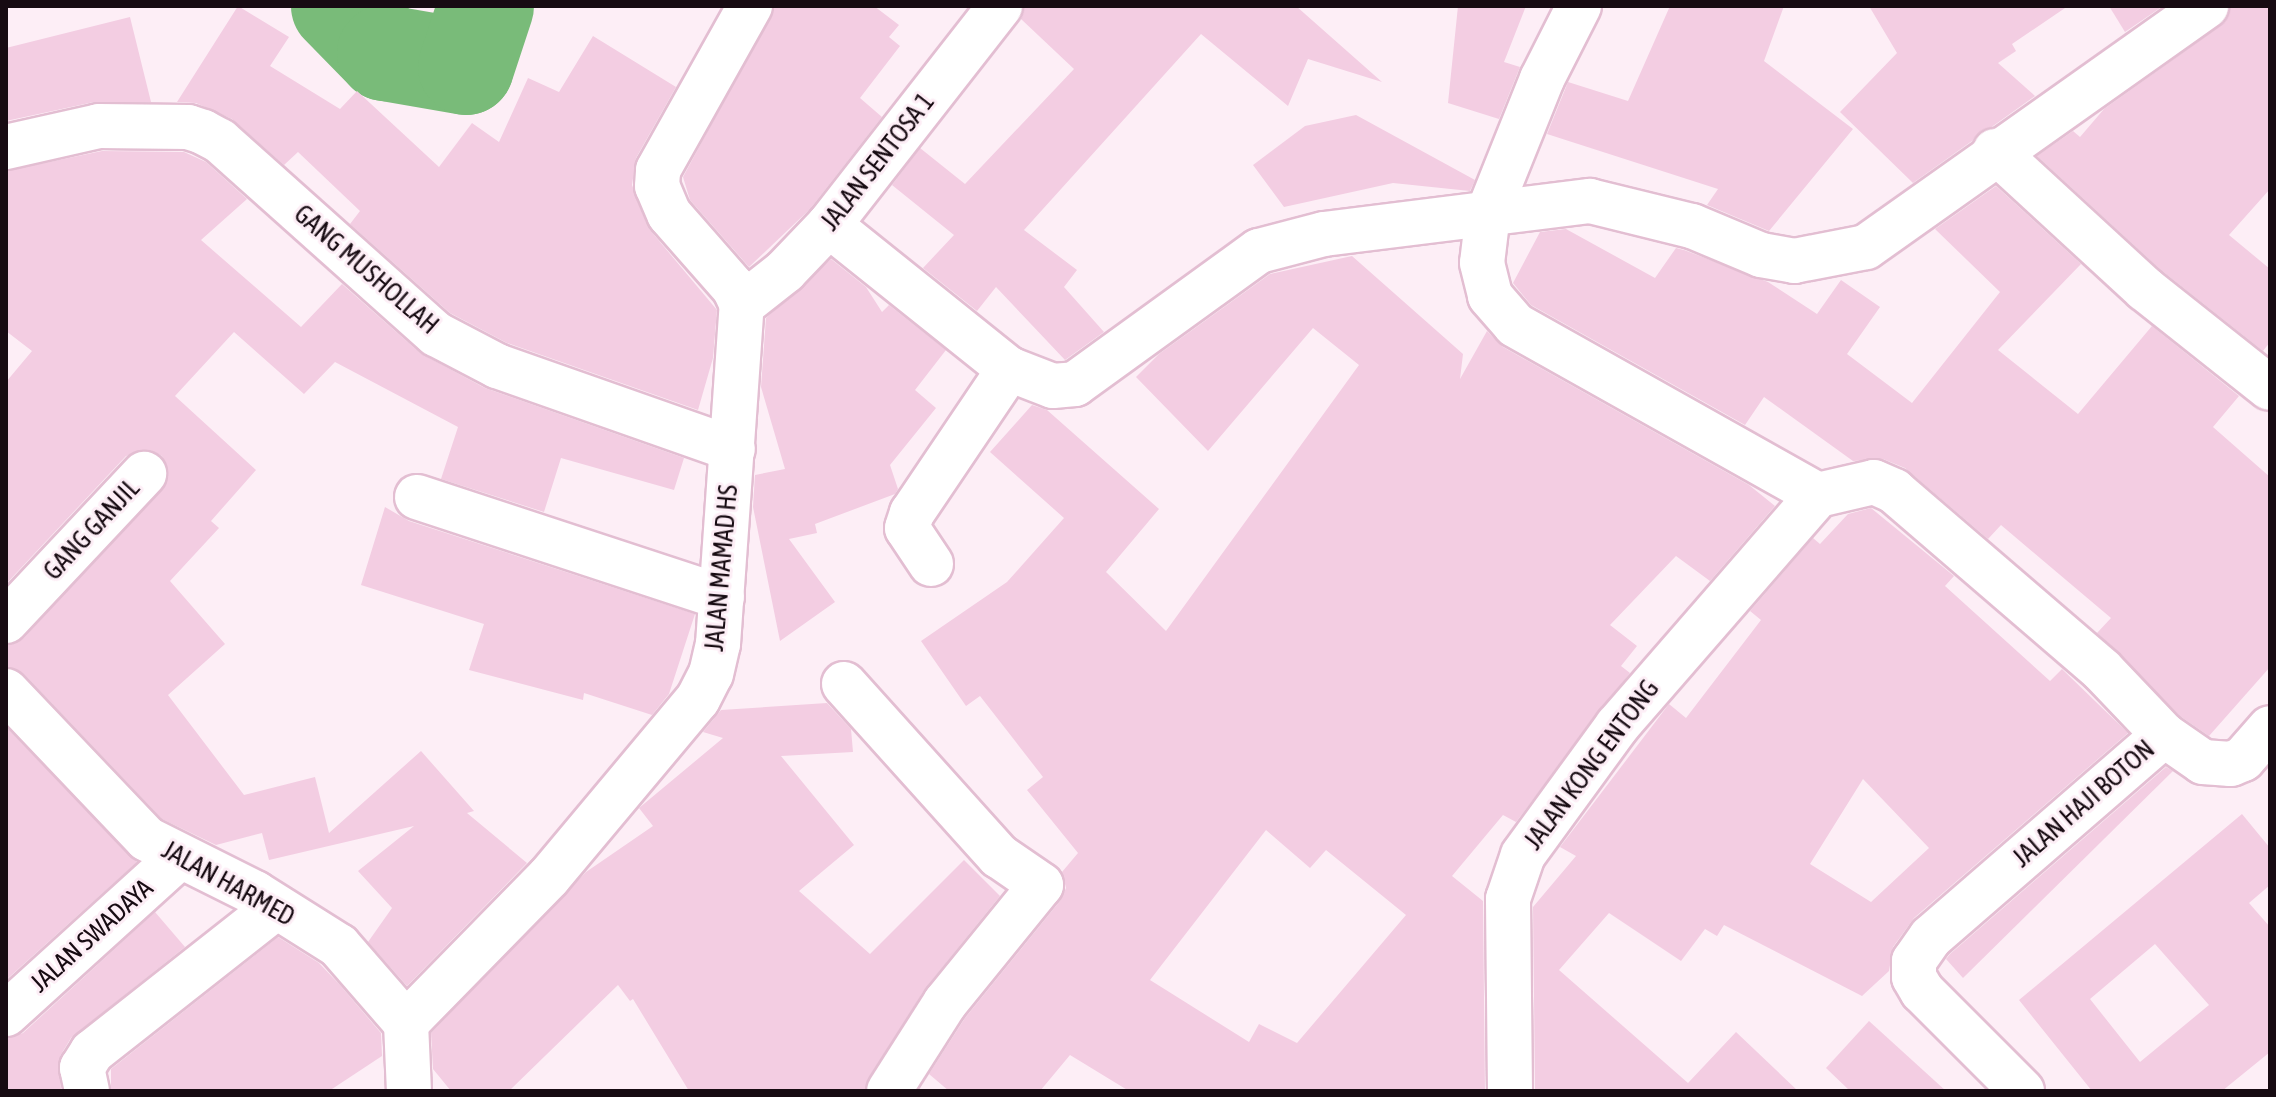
<!DOCTYPE html>
<html>
<head>
<meta charset="utf-8">
<style>
	body { margin:0 }
	#map { position:relative; width:2276px; height:1097px; overflow:hidden; background:#fdeef6; font-family:"Asap Condensed",sans-serif }
	div>[style] { position:absolute }
	.river>* { height:96px; margin:-48px; padding:0 48px; transform-origin:48px; border-radius:48px; background:#79bb79 }
	.building>* { inset:0; background:#f3cde2 }
	.roads { filter:drop-shadow(2px 0 #e3bed2) drop-shadow(-2px 0 #e3bed2) drop-shadow(0 2px #e3bed2) drop-shadow(0 -2px #e3bed2) }
	.minor>* { height:44px; margin:-22px; padding:0 22px; transform-origin:22px; border-radius:22px; background:#fff }
	span { translate:-50% -50%; white-space:nowrap; text-align:center; line-height:1.15; -webkit-text-stroke:6px #fdeef6; paint-order:stroke }
	.street-label { font-size:26px; color:#170b12 }
	.frame { position:absolute; inset:0; border:8px solid #170b12; pointer-events:none }
</style>
</head>
<body>
<div id="map">
	<div class="river">
		<i style="left:339px;top:6px;width:66px;rotate:45.6deg"></i>
		<i style="left:385px;top:53px;width:82px;rotate:9.8deg"></i>
		<i style="left:466px;top:67px;width:64px;rotate:-71.8deg"></i>
	</div>
	<div class="building">
		<i style="clip-path:polygon(238px 6px,289px 37px,270px 66px,340px 109px,357px 91px,439px 167px,472px 123px,499px 142px,528px 78px,559px 92px,593px 36px,676px 87px,636px 158px,632px 185px,650px 230px,717px 310px,713px 358px,698px 410px,507px 343px,450px 313px,350px 224px,360px 211px,298px 152px,284px 165px,232px 119px,196px 103px,177px 102px)"></i>
		<i style="clip-path:polygon(775px 6px,874px 6px,899px 25px,889px 37px,900px 46px,860px 98px,882px 117px,810px 209px,749px 267px,690px 200px,683px 177px)"></i>
		<i style="clip-path:polygon(1024px 6px,1296px 6px,1382px 82px,1308px 59px,1288px 106px,1201px 34px,1024px 230px,1077px 270px,1064px 287px,1104px 332px,1065px 360px,996px 287px,977px 311px,923px 268px,954px 235px,892px 185px,920px 148px,965px 184px,1074px 69px,1021px 19px)"></i>
		<i style="clip-path:polygon(1458px 6px,1526px 6px,1504px 62px,1520px 67px,1499px 119px,1448px 103px)"></i>
		<i style="clip-path:polygon(1670px 6px,1784px 6px,1764px 61px,1853px 129px,1769px 231px,1707px 205px,1718px 189px,1547px 134px,1568px 82px,1628px 101px)"></i>
		<i style="clip-path:polygon(1869px 6px,2068px 6px,2012px 44px,2016px 51px,1998px 63px,2035px 96px,1913px 183px,1840px 112px,1897px 53px)"></i>
		<i style="clip-path:polygon(2109px 6px,2163px 6px,2125px 32px)"></i>
		<i style="clip-path:polygon(2231px 6px,2270px 6px,2270px 189px,2229px 235px,2270px 269px,2270px 342px,2263px 351px,2161px 270px,2037px 156px,2073px 131px,2080px 137px,2104px 109px,2220px 26px)"></i>
		<i style="clip-path:polygon(130px 17px,151px 102px,94px 102px,6px 121px,6px 48px)"></i>
		<i style="clip-path:polygon(1356px 115px,1475px 180px,1470px 191px,1393px 183px,1284px 207px,1253px 165px,1305px 126px)"></i>
		<i style="clip-path:polygon(102px 151px,184px 152px,206px 162px,247px 199px,201px 240px,301px 327px,342px 284px,420px 353px,485px 388px,684px 458px,674px 490px,561px 458px,544px 512px,441px 479px,458px 427px,335px 362px,304px 394px,234px 332px,175px 396px,256px 470px,211px 521px,219px 528px,170px 581px,225px 644px,168px 695px,244px 795px,315px 777px,329px 833px,421px 751px,474px 811px,467px 813px,527px 863px,407px 986px,368px 942px,392px 908px,358px 871px,414px 826px,269px 860px,262px 833px,216px 845px,162px 819px,24px 674px,6px 667px,6px 645px,24px 638px,168px 479px,162px 456px,150px 450px,126px 456px,6px 584px,6px 382px,32px 351px,6px 331px,6px 171px)"></i>
		<i style="clip-path:polygon(1996px 186px,2081px 264px,1998px 350px,2078px 414px,2152px 326px,2239px 396px,2213px 427px,2270px 477px,2270px 667px,2209px 736px,2180px 716px,2097px 633px,2111px 618px,2001px 525px,1988px 539px,1905px 468px,1883px 459px,1853px 461px,1764px 397px,1745px 425px,1531px 305px,1513px 283px,1540px 232px,1566px 229px,1655px 278px,1676px 248px,1684px 250px,1768px 282px,1817px 314px,1841px 280px,1880px 307px,1847px 354px,1912px 403px,2000px 292px,1935px 229px)"></i>
		<i style="clip-path:polygon(evenodd,1352px 256px,1463px 354px,1460px 379px,1487px 331px,1503px 347px,1749px 485px,1775px 506px,1710px 581px,1676px 556px,1610px 625px,1637px 646px,1621px 666px,1630px 673px,1516px 822px,1503px 815px,1452px 876px,1483px 901px,1485px 1091px,1129px 1091px,1070px 1055px,1040px 1091px,949px 1091px,929px 1074px,965px 1018px,1060px 901px,1066px 888px,1062px 872px,1078px 853px,1027px 790px,1043px 777px,980px 696px,966px 706px,921px 641px,1007px 582px,1064px 518px,990px 452px,1032px 405px,1047px 410px,1159px 509px,1106px 572px,1166px 631px,1359px 365px,1313px 328px,1208px 451px,1136px 377px,1159px 354px,1270px 274px,1352px 256px,1266px 830px,1310px 868px,1326px 850px,1406px 915px,1297px 1043px,1259px 1024px,1249px 1042px,1150px 980px,1266px 830px)"></i>
		<i style="clip-path:polygon(831px 259px,866px 287px,882px 312px,889px 305px,946px 350px,915px 390px,936px 408px,890px 465px,898px 489px,895px 494px,815px 524px,817px 533px,789px 539px,835px 602px,780px 641px,753px 507px,755px 475px,785px 469px,761px 387px,766px 318px)"></i>
		<i style="clip-path:polygon(385px 507px,409px 521px,695px 614px,669px 694px,652px 715px,584px 693px,583px 700px,469px 670px,484px 624px,361px 585px)"></i>
		<i style="clip-path:polygon(evenodd,1871px 508px,1954px 576px,1945px 586px,2050px 681px,2062px 669px,2128px 733px,1914px 918px,1893px 947px,1889px 971px,1862px 996px,1724px 925px,1717px 936px,1705px 929px,1681px 961px,1609px 913px,1559px 970px,1688px 1083px,1736px 1032px,1798px 1091px,1535px 1091px,1533px 907px,1576px 856px,1560px 847px,1669px 704px,1686px 718px,1761px 620px,1750px 611px,1813px 538px,1820px 544px,1848px 514px,1871px 508px,1863px 779px,1929px 848px,1871px 902px,1810px 864px,1863px 779px)"></i>
		<i style="clip-path:polygon(827px 703px,851px 729px,853px 752px,781px 756px,854px 845px,799px 891px,870px 954px,964px 860px,1000px 896px,924px 990px,864px 1091px,689px 1091px,633px 999px,630px 1001px,618px 985px,509px 1091px,451px 1091px,433px 1069px,431px 1033px,586px 872px,653px 826px,639px 808px,723px 738px,703px 732px,721px 710px)"></i>
		<i style="clip-path:polygon(6px 727px,137px 862px,6px 980px)"></i>
		<i style="clip-path:polygon(2166px 767px,2173px 771px,1963px 978px,1946px 959px,1950px 954px)"></i>
		<i style="clip-path:polygon(evenodd,2242px 814px,2270px 848px,2270px 885px,2249px 903px,2270px 927px,2270px 1052px,2222px 1091px,2092px 1091px,2019px 1000px,2242px 814px,2155px 944px,2209px 1005px,2140px 1062px,2090px 999px,2155px 944px)"></i>
		<i style="clip-path:polygon(155px 912px,185px 947px,71px 1038px,60px 1056px,61px 1091px,6px 1091px,6px 1038px,23px 1033px)"></i>
		<i style="clip-path:polygon(278px 937px,319px 963px,339px 984px,381px 1033px,382px 1056px,329px 1091px,111px 1091px,111px 1069px)"></i>
		<i style="clip-path:polygon(1869px 1021px,1946px 1091px,1850px 1091px,1826px 1068px)"></i>
	</div>
	<div class="roads">
		<div class="minor">
			<i style="left:1579px;top:6px;width:82px;rotate:116.9deg"></i>
			<i style="left:1542px;top:79px;width:144px;rotate:111.9deg"></i>
			<i style="left:1488px;top:213px;width:50px;rotate:96.8deg"></i>
			<i style="left:1482px;top:263px;width:34px;rotate:76deg"></i>
			<i style="left:1490px;top:296px;width:38px;rotate:49deg"></i>
			<i style="left:1515px;top:325px;width:347px;rotate:29.3deg"></i>
			<i style="left:6px;top:147px;width:95px;rotate:-12.7deg"></i>
			<i style="left:99px;top:126px;width:89px;rotate:0.6deg"></i>
			<i style="left:188px;top:127px;width:16px;rotate:18deg"></i>
			<i style="left:203px;top:132px;width:19px;rotate:28deg"></i>
			<i style="left:220px;top:141px;width:290px;rotate:41.8deg"></i>
			<i style="left:436px;top:334px;width:69px;rotate:27.7deg"></i>
			<i style="left:497px;top:366px;width:250px;rotate:19.4deg"></i>
			<i style="left:1995px;top:151px;width:204px;rotate:42.6deg"></i>
			<i style="left:2145px;top:289px;width:159px;rotate:38.4deg"></i>
			<i style="left:829px;top:225px;width:231px;rotate:38.7deg"></i>
			<i style="left:1009px;top:369px;width:47px;rotate:21.1deg"></i>
			<i style="left:1053px;top:386px;width:22px;rotate:-5deg"></i>
			<i style="left:1075px;top:384px;width:227px;rotate:-35.9deg"></i>
			<i style="left:1259px;top:251px;width:67px;rotate:-14.7deg"></i>
			<i style="left:1324px;top:234px;width:268px;rotate:-7.1deg"></i>
			<i style="left:1590px;top:201px;width:105px;rotate:13.8deg"></i>
			<i style="left:1692px;top:226px;width:75px;rotate:22.8deg"></i>
			<i style="left:1761px;top:255px;width:34px;rotate:10deg"></i>
			<i style="left:1794px;top:261px;width:73px;rotate:-11deg"></i>
			<i style="left:1866px;top:247px;width:417px;rotate:-35.3deg"></i>
			<i style="left:742px;top:305px;width:55px;rotate:-38.3deg"></i>
			<i style="left:785px;top:271px;width:64px;rotate:-46.3deg"></i>
			<i style="left:829px;top:225px;width:278px;rotate:-52deg"></i>
			<i style="left:1818px;top:495px;width:57px;rotate:-13.1deg"></i>
			<i style="left:1874px;top:482px;width:22px;rotate:24deg"></i>
			<i style="left:1894px;top:491px;width:274px;rotate:40.7deg"></i>
			<i style="left:2102px;top:670px;width:90px;rotate:46.4deg"></i>
			<i style="left:2164px;top:735px;width:47px;rotate:34.7deg"></i>
			<i style="left:2203px;top:762px;width:28px;rotate:4deg"></i>
			<i style="left:2231px;top:764px;width:13px;rotate:-23deg"></i>
			<i style="left:2243px;top:759px;width:41px;rotate:-48.9deg"></i>
			<i style="left:417px;top:497px;width:321px;rotate:18.2deg"></i>
			<i style="left:931px;top:564px;width:43px;rotate:-123.7deg"></i>
			<i style="left:907px;top:528px;width:16px;rotate:-72deg"></i>
			<i style="left:912px;top:513px;width:174px;rotate:-56deg"></i>
			<i style="left:6px;top:621px;width:202px;rotate:-46.8deg"></i>
			<i style="left:844px;top:684px;width:232px;rotate:48deg"></i>
			<i style="left:999px;top:856px;width:51px;rotate:34.6deg"></i>
			<i style="left:1041px;top:885px;width:152px;rotate:129.1deg"></i>
			<i style="left:945px;top:1003px;width:104px;rotate:122.5deg"></i>
			<i style="left:6px;top:691px;width:204px;rotate:46.4deg"></i>
			<i style="left:147px;top:839px;width:121px;rotate:26.6deg"></i>
			<i style="left:255px;top:893px;width:99px;rotate:32.2deg"></i>
			<i style="left:339px;top:946px;width:102px;rotate:49deg"></i>
			<i style="left:406px;top:1023px;width:68px;rotate:87.5deg"></i>
			<i style="left:6px;top:1014px;width:232px;rotate:-42.2deg"></i>
			<i style="left:406px;top:1023px;width:204px;rotate:-45.6deg"></i>
			<i style="left:549px;top:877px;width:232px;rotate:-50.1deg"></i>
			<i style="left:698px;top:699px;width:28px;rotate:-63deg"></i>
			<i style="left:711px;top:674px;width:31px;rotate:-77deg"></i>
			<i style="left:718px;top:644px;width:340px;rotate:-86deg"></i>
			<i style="left:742px;top:305px;width:19px;rotate:-115deg"></i>
			<i style="left:734px;top:288px;width:98px;rotate:-131.3deg"></i>
			<i style="left:669px;top:214px;width:30px;rotate:-113deg"></i>
			<i style="left:657px;top:186px;width:16px;rotate:-86deg"></i>
			<i style="left:658px;top:170px;width:188px;rotate:-60.7deg"></i>
			<i style="left:87px;top:1091px;width:24px;rotate:-102deg"></i>
			<i style="left:82px;top:1068px;width:19px;rotate:-58deg"></i>
			<i style="left:92px;top:1052px;width:233px;rotate:-38.2deg"></i>
			<i style="left:1510px;top:1091px;width:192px;rotate:-90.6deg"></i>
			<i style="left:1508px;top:899px;width:46px;rotate:-71.2deg"></i>
			<i style="left:1523px;top:855px;width:160px;rotate:-53.9deg"></i>
			<i style="left:1617px;top:726px;width:306px;rotate:-49deg"></i>
			<i style="left:2022px;top:1091px;width:141px;rotate:-135deg"></i>
			<i style="left:1922px;top:991px;width:16px;rotate:-120deg"></i>
			<i style="left:1914px;top:977px;width:16px;rotate:-90deg"></i>
			<i style="left:1914px;top:961px;width:29px;rotate:-55deg"></i>
			<i style="left:1931px;top:937px;width:308px;rotate:-40.9deg"></i>
		</div>
	</div>
	<div class="street-label">
		<span style="left:878px;top:162px;rotate:-52deg">JALAN SENTOSA 1</span>
		<span style="left:366px;top:270px;rotate:41deg">GANG MUSHOLLAH</span>
		<span style="left:92px;top:530px;rotate:-47deg">GANG GANJIL</span>
		<span style="left:722px;top:568px;rotate:-85deg">JALAN MAMAD HS</span>
		<span style="left:1592px;top:765px;rotate:-53deg">JALAN KONG ENTONG</span>
		<span style="left:2084px;top:804px;rotate:-41deg">JALAN HAJI BOTON</span>
		<span style="left:228px;top:884px;rotate:29deg">JALAN HARMED</span>
		<span style="left:92px;top:936px;rotate:-42deg">JALAN SWADAYA</span>
	</div>
	<div class="frame"></div>
</div>
</body>
</html>
